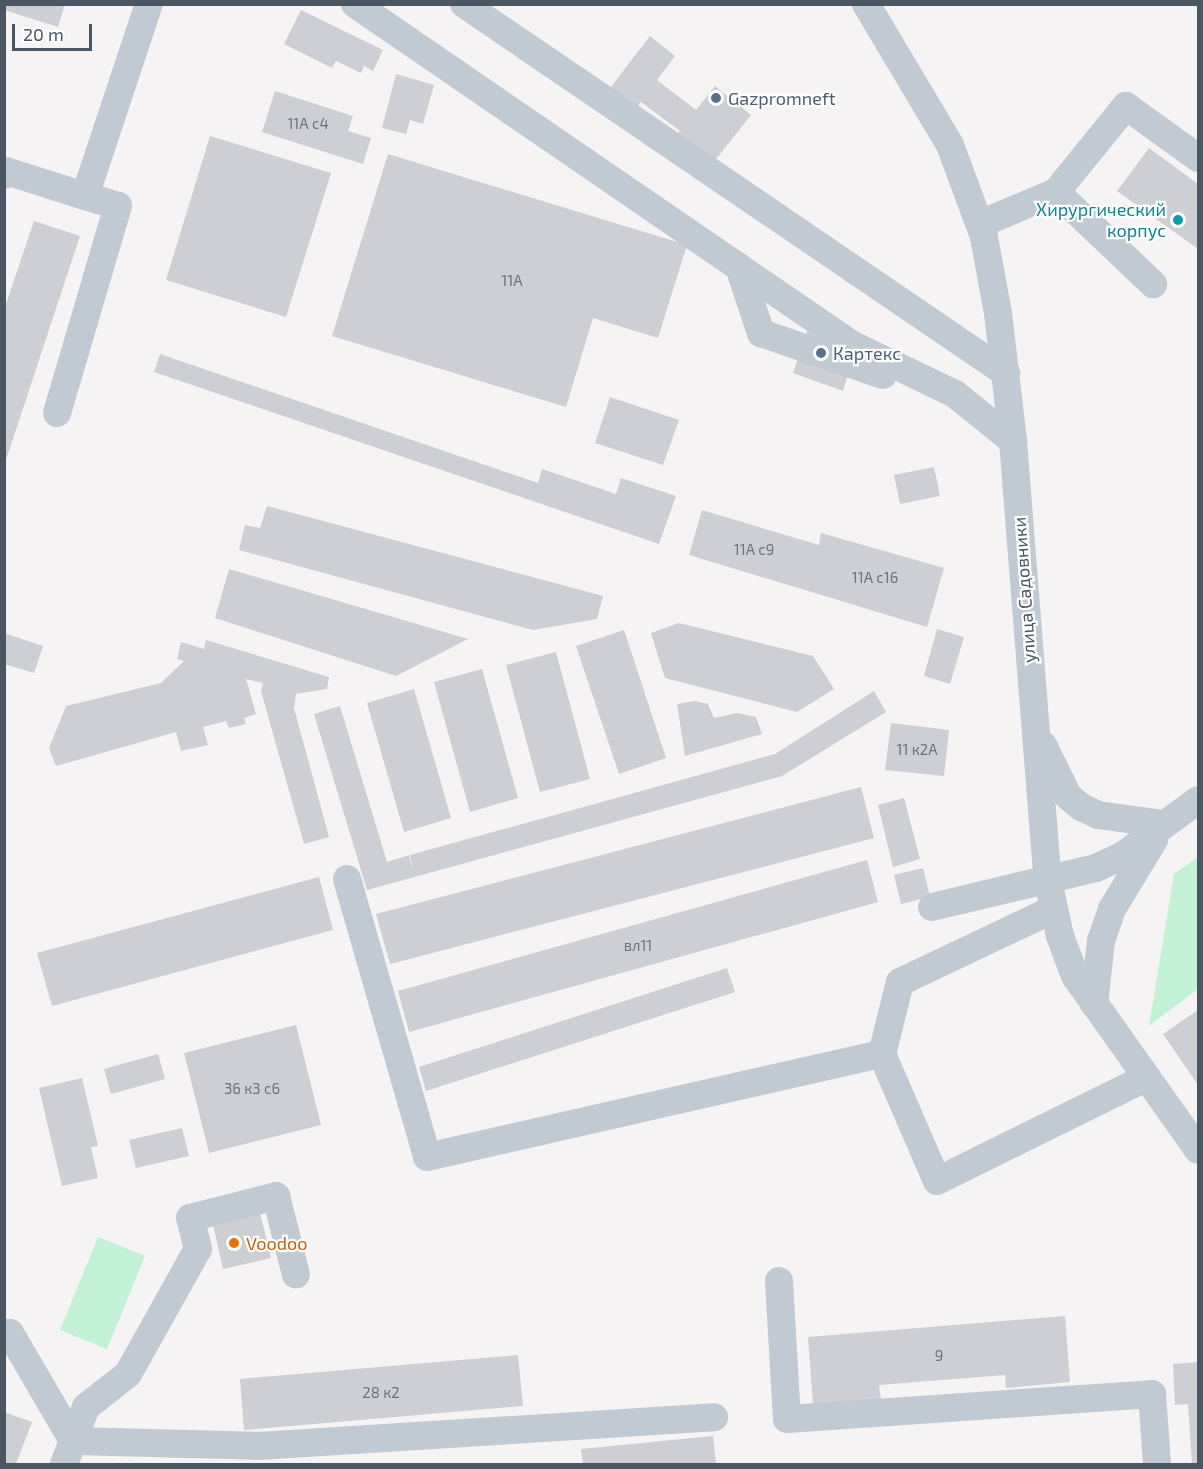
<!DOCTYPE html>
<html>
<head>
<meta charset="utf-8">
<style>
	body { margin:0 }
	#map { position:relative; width:1203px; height:1469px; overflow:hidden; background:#f5f3f3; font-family:"Exo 2",sans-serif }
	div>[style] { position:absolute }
	.green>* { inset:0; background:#c3f1d5 }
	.building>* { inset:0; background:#cdcfd5 }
	.minor>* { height:28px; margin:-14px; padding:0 14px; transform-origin:14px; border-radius:14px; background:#c1cad2 }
	.dots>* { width:16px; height:16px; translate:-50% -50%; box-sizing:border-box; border:3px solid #fff; border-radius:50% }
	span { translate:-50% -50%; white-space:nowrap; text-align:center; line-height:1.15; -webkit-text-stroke:4.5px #fff; paint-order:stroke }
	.number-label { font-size:15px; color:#6b747e }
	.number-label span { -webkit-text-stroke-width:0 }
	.service-label { font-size:18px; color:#4e5e75 }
	.left { translate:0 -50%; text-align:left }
	.culture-label { font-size:18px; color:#0d838f }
	.right { translate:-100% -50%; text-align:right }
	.street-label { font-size:18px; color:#4a5661 }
	.food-label { font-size:18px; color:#c56008 }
	.frame { position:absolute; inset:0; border:6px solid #4a5661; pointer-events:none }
	.scale { position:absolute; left:12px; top:24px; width:80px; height:27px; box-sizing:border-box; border:3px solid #4a5661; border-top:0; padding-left:8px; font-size:18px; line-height:21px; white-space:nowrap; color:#4a5661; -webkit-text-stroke:4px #fff; paint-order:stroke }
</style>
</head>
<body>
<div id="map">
	<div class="green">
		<i style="clip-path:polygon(1198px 857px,1198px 989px,1149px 1026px,1174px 874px)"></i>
		<i style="clip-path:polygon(98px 1237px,145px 1256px,107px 1349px,60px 1330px)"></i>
	</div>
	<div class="building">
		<i style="clip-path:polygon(4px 4px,65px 4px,58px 27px,4px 10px)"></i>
		<i style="clip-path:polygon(301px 10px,383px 50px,373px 71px,364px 66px,361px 73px,336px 61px,332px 68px,284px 44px)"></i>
		<i style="clip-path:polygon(650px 36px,675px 56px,657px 80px,696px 110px,715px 86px,751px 115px,709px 168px,673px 140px,680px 131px,641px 102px,623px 124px,597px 105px)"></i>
		<i style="clip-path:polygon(396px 74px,434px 85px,423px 124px,410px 120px,406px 134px,382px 128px)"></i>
		<i style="clip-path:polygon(275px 91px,353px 116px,348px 131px,371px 138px,363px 164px,262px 132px)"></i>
		<i style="clip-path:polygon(210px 136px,331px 173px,286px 317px,166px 280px)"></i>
		<i style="clip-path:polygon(1149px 148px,1198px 184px,1198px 249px,1117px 191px)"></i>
		<i style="clip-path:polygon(388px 154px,687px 245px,658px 338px,593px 318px,566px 407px,332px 336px)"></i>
		<i style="clip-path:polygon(34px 221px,80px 236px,5px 463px,4px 310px)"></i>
		<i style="clip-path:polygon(808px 328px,849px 370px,843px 391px,793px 373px)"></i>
		<i style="clip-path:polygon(160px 354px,538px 483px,542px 469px,616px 494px,621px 478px,676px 496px,659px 544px,154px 372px)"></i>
		<i style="clip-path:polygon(610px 397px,679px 420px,663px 465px,595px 443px)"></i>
		<i style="clip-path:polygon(934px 467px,940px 496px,900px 504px,894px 475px)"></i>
		<i style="clip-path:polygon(267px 506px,603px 596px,597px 619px,533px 630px,239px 550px,245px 525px,260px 528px)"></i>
		<i style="clip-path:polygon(702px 510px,819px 545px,821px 533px,944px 568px,927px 627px,689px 555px)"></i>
		<i style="clip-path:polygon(229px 569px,468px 639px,396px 676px,215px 618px)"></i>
		<i style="clip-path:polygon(679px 623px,813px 656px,834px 689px,797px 712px,665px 678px,651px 633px)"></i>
		<i style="clip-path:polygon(937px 629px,964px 637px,950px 684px,924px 676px)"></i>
		<i style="clip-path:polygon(624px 630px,666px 758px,619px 774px,576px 646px)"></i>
		<i style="clip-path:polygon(4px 633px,43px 646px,34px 673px,4px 664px)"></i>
		<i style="clip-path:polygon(206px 640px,329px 677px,327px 689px,296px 694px,294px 708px,329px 837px,304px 844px,261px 691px,263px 683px,246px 679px,256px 714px,244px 718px,246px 724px,229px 728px,226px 721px,203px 727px,208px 745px,181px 751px,176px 732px,56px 766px,49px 748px,66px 706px,161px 683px,184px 661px,177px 659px,181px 642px,204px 649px)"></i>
		<i style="clip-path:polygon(556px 652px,590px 779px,540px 792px,506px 665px)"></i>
		<i style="clip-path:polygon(482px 669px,518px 798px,470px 812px,434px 682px)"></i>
		<i style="clip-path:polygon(414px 689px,451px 818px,404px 832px,367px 703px)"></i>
		<i style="clip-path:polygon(874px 691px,886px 712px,782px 776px,367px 890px,314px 714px,340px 706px,387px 862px,409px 855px,413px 871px,410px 855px,775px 754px)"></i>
		<i style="clip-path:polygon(695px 701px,708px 704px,714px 718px,737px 713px,756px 717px,762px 734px,685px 756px,677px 704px)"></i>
		<i style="clip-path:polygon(891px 723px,949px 730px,944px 776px,885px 770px)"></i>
		<i style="clip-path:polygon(861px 787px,874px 838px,390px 964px,376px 914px)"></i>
		<i style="clip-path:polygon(904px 798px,920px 859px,893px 867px,878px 805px)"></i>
		<i style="clip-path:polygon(867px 860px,878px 902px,409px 1032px,398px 991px)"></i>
		<i style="clip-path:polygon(923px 868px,930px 897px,901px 904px,894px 875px)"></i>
		<i style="clip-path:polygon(319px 877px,333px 930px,52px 1006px,37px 953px)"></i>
		<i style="clip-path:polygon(727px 968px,735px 992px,426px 1091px,419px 1067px)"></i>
		<i style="clip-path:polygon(1198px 1010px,1198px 1085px,1163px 1034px)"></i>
		<i style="clip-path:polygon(296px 1025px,321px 1125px,209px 1153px,184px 1053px)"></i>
		<i style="clip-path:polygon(158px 1054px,165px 1079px,111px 1094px,104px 1069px)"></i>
		<i style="clip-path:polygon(82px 1078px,98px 1146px,91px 1147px,98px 1178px,62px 1186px,39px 1088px)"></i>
		<i style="clip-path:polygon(182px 1128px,189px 1156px,136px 1168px,129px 1140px)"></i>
		<i style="clip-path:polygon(260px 1213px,271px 1258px,223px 1269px,213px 1224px)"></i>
		<i style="clip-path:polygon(1065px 1316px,1070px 1382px,1006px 1388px,1005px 1375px,879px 1385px,881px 1400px,813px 1405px,808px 1337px)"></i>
		<i style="clip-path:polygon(518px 1355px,523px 1406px,244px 1430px,240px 1379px)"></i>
		<i style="clip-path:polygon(1198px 1362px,1198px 1464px,1192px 1464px,1188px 1404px,1175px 1405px,1173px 1364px)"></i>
		<i style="clip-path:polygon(4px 1412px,32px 1422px,16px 1464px,4px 1464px)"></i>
		<i style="clip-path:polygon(713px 1436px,716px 1464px,583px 1464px,581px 1449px)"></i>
	</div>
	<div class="minor">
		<i style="left:355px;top:4px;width:601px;rotate:34.43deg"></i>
		<i style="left:851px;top:344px;width:115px;rotate:25.7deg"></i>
		<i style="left:955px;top:394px;width:75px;rotate:39deg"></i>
		<i style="left:464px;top:4px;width:656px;rotate:34.25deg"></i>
		<i style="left:866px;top:4px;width:164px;rotate:59.2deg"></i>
		<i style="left:950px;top:145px;width:98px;rotate:69.7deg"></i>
		<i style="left:984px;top:237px;width:77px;rotate:79.6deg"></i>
		<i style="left:998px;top:313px;width:129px;rotate:83.3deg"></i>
		<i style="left:1013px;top:441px;width:436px;rotate:85.5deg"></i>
		<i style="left:1047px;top:876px;width:61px;rotate:77.8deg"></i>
		<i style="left:1060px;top:936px;width:43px;rotate:69.4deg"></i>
		<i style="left:1075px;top:976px;width:213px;rotate:54.7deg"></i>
		<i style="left:4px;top:175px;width:4px;rotate:-63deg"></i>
		<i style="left:6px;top:171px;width:83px;rotate:17.6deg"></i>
		<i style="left:85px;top:196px;width:202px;rotate:-71.6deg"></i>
		<i style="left:1056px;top:192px;width:134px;rotate:43.5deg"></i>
		<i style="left:980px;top:224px;width:82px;rotate:-22.8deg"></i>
		<i style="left:1056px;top:192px;width:111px;rotate:-50.9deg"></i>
		<i style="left:1126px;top:106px;width:89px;rotate:35.8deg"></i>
		<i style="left:739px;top:267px;width:70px;rotate:71.6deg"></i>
		<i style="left:761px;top:333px;width:129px;rotate:19deg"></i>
		<i style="left:57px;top:413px;width:216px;rotate:-73.6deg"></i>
		<i style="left:118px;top:206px;width:34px;rotate:-163deg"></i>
		<i style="left:1043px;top:745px;width:57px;rotate:63.9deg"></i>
		<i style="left:1068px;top:796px;width:17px;rotate:40deg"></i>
		<i style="left:1081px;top:807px;width:19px;rotate:25deg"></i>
		<i style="left:1098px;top:815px;width:67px;rotate:7.8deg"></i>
		<i style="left:347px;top:879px;width:289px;rotate:73.9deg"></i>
		<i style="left:427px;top:1157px;width:467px;rotate:-12.8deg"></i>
		<i style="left:932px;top:907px;width:169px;rotate:-13.4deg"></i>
		<i style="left:1096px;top:868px;width:29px;rotate:-25deg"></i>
		<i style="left:1122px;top:856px;width:94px;rotate:-36.4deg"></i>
		<i style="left:1054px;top:909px;width:170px;rotate:154.6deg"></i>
		<i style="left:900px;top:982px;width:74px;rotate:104deg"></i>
		<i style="left:882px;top:1054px;width:138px;rotate:66.6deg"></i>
		<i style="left:937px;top:1181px;width:232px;rotate:-26.3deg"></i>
		<i style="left:1094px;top:1004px;width:63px;rotate:-83.7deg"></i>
		<i style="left:1101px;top:941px;width:34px;rotate:-71deg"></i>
		<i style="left:1112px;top:909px;width:81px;rotate:-58.7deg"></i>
		<i style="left:779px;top:1281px;width:138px;rotate:86.7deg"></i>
		<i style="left:787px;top:1419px;width:366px;rotate:-3.9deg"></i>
		<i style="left:1152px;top:1394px;width:70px;rotate:85.9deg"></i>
		<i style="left:4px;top:1333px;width:6px"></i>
		<i style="left:10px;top:1333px;width:125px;rotate:59.7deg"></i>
		<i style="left:73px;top:1441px;width:185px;rotate:1.5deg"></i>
		<i style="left:258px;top:1446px;width:457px;rotate:-3.6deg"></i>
		<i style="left:64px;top:1464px;width:61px;rotate:-68.9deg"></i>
		<i style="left:86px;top:1407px;width:53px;rotate:-38.2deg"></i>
		<i style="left:128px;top:1374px;width:143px;rotate:-60.8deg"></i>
		<i style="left:198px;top:1249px;width:32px;rotate:-104deg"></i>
		<i style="left:190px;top:1218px;width:89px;rotate:-14.3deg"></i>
		<i style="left:276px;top:1196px;width:81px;rotate:75.8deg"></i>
	</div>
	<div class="dots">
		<i style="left:716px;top:98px;background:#5c6f8a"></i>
		<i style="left:1178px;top:220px;background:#0f9aa8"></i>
		<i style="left:821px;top:353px;background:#5c6f8a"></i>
		<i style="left:234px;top:1243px;background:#e8710a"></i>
	</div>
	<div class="number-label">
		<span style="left:308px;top:124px">11А с4</span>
		<span style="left:512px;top:281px">11А</span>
		<span style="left:754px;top:550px">11А с9</span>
		<span style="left:875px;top:578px">11А с16</span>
		<span style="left:917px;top:750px">11 к2А</span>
		<span style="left:638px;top:946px">вл11</span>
		<span style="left:252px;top:1089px">36 к3 с6</span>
		<span style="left:939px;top:1356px">9</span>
		<span style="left:381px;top:1393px">28 к2</span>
	</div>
	<div class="service-label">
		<span class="left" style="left:728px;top:98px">Gazpromneft</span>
		<span class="left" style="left:833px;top:353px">Картекс</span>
	</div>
	<div class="culture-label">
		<span class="right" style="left:1166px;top:220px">Хирургический<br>корпус</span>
	</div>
	<div class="street-label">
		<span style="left:1024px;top:590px;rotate:-94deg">улица Садовники</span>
	</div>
	<div class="food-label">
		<span class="left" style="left:246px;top:1243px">Voodoo</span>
	</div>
	<div class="frame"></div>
	<div class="scale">20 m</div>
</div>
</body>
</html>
